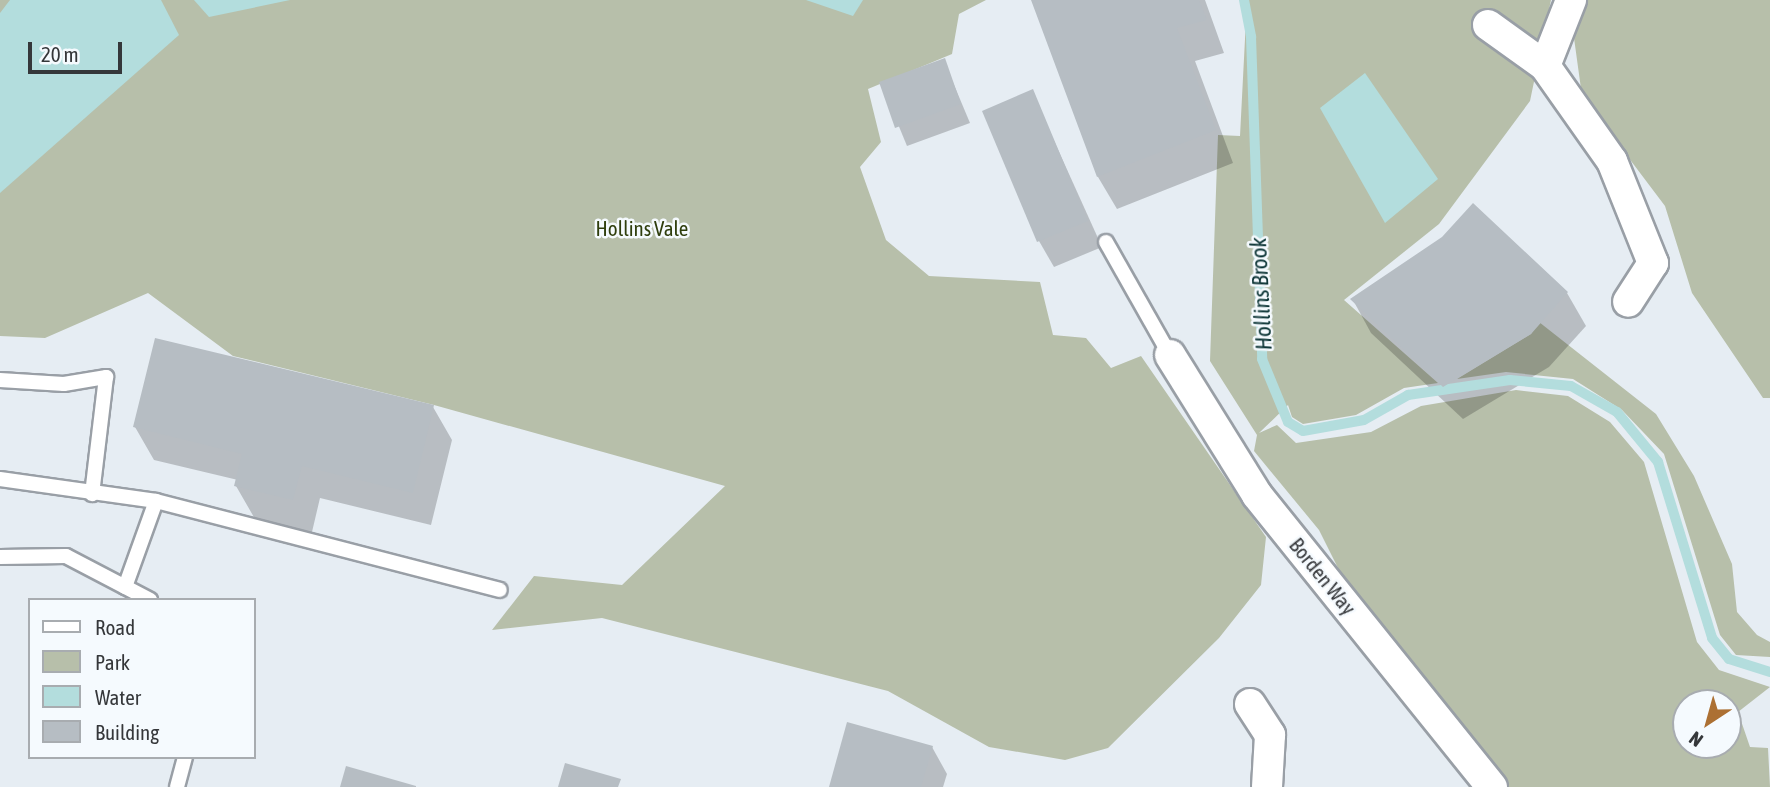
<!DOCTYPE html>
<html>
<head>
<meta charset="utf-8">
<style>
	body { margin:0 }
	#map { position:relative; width:1770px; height:787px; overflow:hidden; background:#e6edf3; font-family:"Asap Condensed",sans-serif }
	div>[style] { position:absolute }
	.green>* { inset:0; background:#b7bfaa }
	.water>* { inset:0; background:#b3dddd }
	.shadow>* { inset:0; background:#0003 }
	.stream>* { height:10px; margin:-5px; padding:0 5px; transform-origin:5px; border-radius:5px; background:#b3dddd }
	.building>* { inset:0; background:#b6bdc3 }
	.roads { filter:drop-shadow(2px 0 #999fa6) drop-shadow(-2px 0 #999fa6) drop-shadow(0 2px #999fa6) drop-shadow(0 -2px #999fa6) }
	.service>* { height:14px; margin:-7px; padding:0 7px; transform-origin:7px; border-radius:7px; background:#fff }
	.minor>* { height:30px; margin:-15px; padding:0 15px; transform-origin:15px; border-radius:15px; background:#fff }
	span { translate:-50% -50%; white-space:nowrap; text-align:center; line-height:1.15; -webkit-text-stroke:5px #f5fafe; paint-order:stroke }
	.park-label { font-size:21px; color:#2f3e0d }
	.street-label { font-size:21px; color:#35373a }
	.water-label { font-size:23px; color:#0a3334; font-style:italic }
	.legend { position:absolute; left:28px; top:598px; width:228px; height:161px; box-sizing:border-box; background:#f5fafe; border:2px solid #a8acb0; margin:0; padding:9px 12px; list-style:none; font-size:21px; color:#35373a }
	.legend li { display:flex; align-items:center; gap:14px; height:35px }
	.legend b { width:35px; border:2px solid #a8acb0 }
	.north { position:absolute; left:1672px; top:689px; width:70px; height:70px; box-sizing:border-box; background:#f5fafe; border:2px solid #a8acb0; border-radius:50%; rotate:216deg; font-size:19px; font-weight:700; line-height:28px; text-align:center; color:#35373a }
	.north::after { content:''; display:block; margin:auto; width:24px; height:32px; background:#ac7033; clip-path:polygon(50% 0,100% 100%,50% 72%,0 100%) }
	.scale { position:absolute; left:28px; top:42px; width:94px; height:32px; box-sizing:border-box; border:4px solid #35373a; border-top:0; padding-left:9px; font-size:21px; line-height:24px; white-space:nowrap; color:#35373a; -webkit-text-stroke:5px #f5fafe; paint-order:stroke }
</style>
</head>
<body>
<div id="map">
	<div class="green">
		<i style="clip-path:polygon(0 0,986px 0,959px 14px,952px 54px,868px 89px,881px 142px,860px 167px,886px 240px,929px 276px,1040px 282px,1053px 335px,1086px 338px,1111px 368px,1141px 356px,1266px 537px,1261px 585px,1219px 638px,1108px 748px,1065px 760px,989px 747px,888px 691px,602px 618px,492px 630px,534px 576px,622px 585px,725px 486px,434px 405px,233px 356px,148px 293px,45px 338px,0 336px)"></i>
		<i style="clip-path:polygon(evenodd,1247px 0,1551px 0,1530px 101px,1439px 224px,1344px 300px,1438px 383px,1404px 388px,1356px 415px,1303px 424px,1292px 417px,1288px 405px,1259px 433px,1277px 425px,1296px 443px,1371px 432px,1421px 406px,1516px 390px,1568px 396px,1610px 422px,1644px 462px,1697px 642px,1719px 670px,1770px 687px,1738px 712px,1750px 747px,1768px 748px,1770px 787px,1507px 787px,1346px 584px,1319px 530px,1254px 451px,1257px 435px,1210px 361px,1218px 135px,1240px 136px,1247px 0,1686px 703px,1728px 703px,1728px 745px,1686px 745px,1686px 703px)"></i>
		<i style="clip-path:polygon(1588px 0,1770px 0,1770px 398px,1763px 398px,1692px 293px,1665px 206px,1582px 96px,1574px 38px)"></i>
		<i style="clip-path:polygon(1539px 322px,1656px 414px,1694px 476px,1732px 564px,1737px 612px,1757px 635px,1770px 642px,1770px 657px,1736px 655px,1720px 635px,1664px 454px,1622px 410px,1573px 379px,1506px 372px,1457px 379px,1531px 334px)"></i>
	</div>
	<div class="water">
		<i style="clip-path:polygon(10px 0,161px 0,179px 35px,0 193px,0 13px)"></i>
		<i style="clip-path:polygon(194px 0,290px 0,209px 17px)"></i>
		<i style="clip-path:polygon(806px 0,863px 0,853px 16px)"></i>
		<i style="clip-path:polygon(1365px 73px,1438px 179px,1385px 223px,1320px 108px)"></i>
	</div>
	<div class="shadow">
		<i style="clip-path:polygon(1032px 0,1205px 0,1224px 53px,1195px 61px,1233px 163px,1117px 209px,1098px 177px)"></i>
		<i style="clip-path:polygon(944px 61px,970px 123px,907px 146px,881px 83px)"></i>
		<i style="clip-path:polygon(1032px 92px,1102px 247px,1054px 267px,1039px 241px)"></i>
		<i style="clip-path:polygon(1567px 293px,1586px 326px,1549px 367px,1463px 419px,1371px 333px,1353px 300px)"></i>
		<i style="clip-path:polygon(433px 407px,452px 440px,431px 525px,320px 498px,312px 532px,255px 519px,236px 486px,238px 480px,154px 460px,135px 427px)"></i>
		<i style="clip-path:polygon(932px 747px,947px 774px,943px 787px,831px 787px)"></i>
	</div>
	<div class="stream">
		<i style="left:1244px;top:0;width:38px;rotate:79deg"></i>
		<i style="left:1251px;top:37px;width:322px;rotate:88deg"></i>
		<i style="left:1262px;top:359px;width:68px;rotate:67.6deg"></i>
		<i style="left:1288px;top:422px;width:17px;rotate:31deg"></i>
		<i style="left:1303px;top:431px;width:62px;rotate:-10.2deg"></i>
		<i style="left:1364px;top:420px;width:51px;rotate:-29.6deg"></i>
		<i style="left:1408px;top:395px;width:103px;rotate:-8.4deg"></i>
		<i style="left:1510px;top:380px;width:61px;rotate:5.6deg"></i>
		<i style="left:1571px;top:386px;width:53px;rotate:29.5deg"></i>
		<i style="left:1617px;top:412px;width:65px;rotate:50.6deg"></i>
		<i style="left:1658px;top:462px;width:184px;rotate:72.9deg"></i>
		<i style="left:1712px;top:638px;width:27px;rotate:51deg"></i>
		<i style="left:1729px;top:659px;width:43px;rotate:17.6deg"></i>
	</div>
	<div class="building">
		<i style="clip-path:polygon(1031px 0,1199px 0,1207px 20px,1177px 28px,1216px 130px,1097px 177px)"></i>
		<i style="clip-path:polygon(945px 58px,961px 104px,895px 128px,879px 82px)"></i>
		<i style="clip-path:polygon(1033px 89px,1088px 221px,1037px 242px,982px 111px)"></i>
		<i style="clip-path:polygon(1473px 203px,1568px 292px,1531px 334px,1443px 387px,1350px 299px,1442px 237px)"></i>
		<i style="clip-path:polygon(155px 338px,434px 405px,413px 493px,302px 466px,293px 500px,234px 486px,242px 454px,133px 427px)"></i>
		<i style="clip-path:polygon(847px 722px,933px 746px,921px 787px,829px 787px)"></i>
		<i style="clip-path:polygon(565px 763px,621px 779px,618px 787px,558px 787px)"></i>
		<i style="clip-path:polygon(346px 766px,416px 786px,416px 787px,340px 787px)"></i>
	</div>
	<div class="roads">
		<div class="service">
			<i style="left:1106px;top:242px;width:130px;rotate:60.5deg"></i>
			<i style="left:0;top:380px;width:64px;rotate:3.6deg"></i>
			<i style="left:64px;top:384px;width:43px;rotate:-9.5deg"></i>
			<i style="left:106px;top:377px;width:118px;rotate:96.8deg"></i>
			<i style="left:0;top:479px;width:158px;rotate:8deg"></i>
			<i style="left:0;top:557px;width:66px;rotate:-0.9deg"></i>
			<i style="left:66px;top:556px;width:95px;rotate:27.6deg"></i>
			<i style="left:125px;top:587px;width:91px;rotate:-70.2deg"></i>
			<i style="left:156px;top:501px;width:355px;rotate:14.5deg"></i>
			<i style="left:177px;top:787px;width:31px;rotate:-75deg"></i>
		</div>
		<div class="minor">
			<i style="left:1488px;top:25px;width:70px;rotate:35.7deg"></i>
			<i style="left:1545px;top:66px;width:116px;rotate:54.8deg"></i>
			<i style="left:1612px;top:161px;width:110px;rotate:68.1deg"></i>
			<i style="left:1653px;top:263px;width:46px;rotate:122.7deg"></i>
			<i style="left:1545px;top:66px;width:71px;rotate:-68.5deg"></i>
			<i style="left:1170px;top:355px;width:165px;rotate:58.1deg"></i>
			<i style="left:1257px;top:495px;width:375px;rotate:51.2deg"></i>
			<i style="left:1250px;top:704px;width:37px;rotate:57deg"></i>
			<i style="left:1270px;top:735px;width:52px;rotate:93.3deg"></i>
		</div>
	</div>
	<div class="park-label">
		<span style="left:642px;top:228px">Hollins Vale</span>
	</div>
	<div class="street-label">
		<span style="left:1323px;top:576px;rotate:51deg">Borden Way</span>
	</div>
	<div class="water-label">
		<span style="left:1261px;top:294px;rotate:-93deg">Hollins Brook</span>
	</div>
	<ul class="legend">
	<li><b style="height:9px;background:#fff"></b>Road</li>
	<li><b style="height:19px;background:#b7bfaa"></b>Park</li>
	<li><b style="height:19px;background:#b3dddd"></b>Water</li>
	<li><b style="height:19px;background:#b6bdc3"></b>Building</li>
	</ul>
	<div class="north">N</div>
	<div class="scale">20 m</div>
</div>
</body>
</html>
